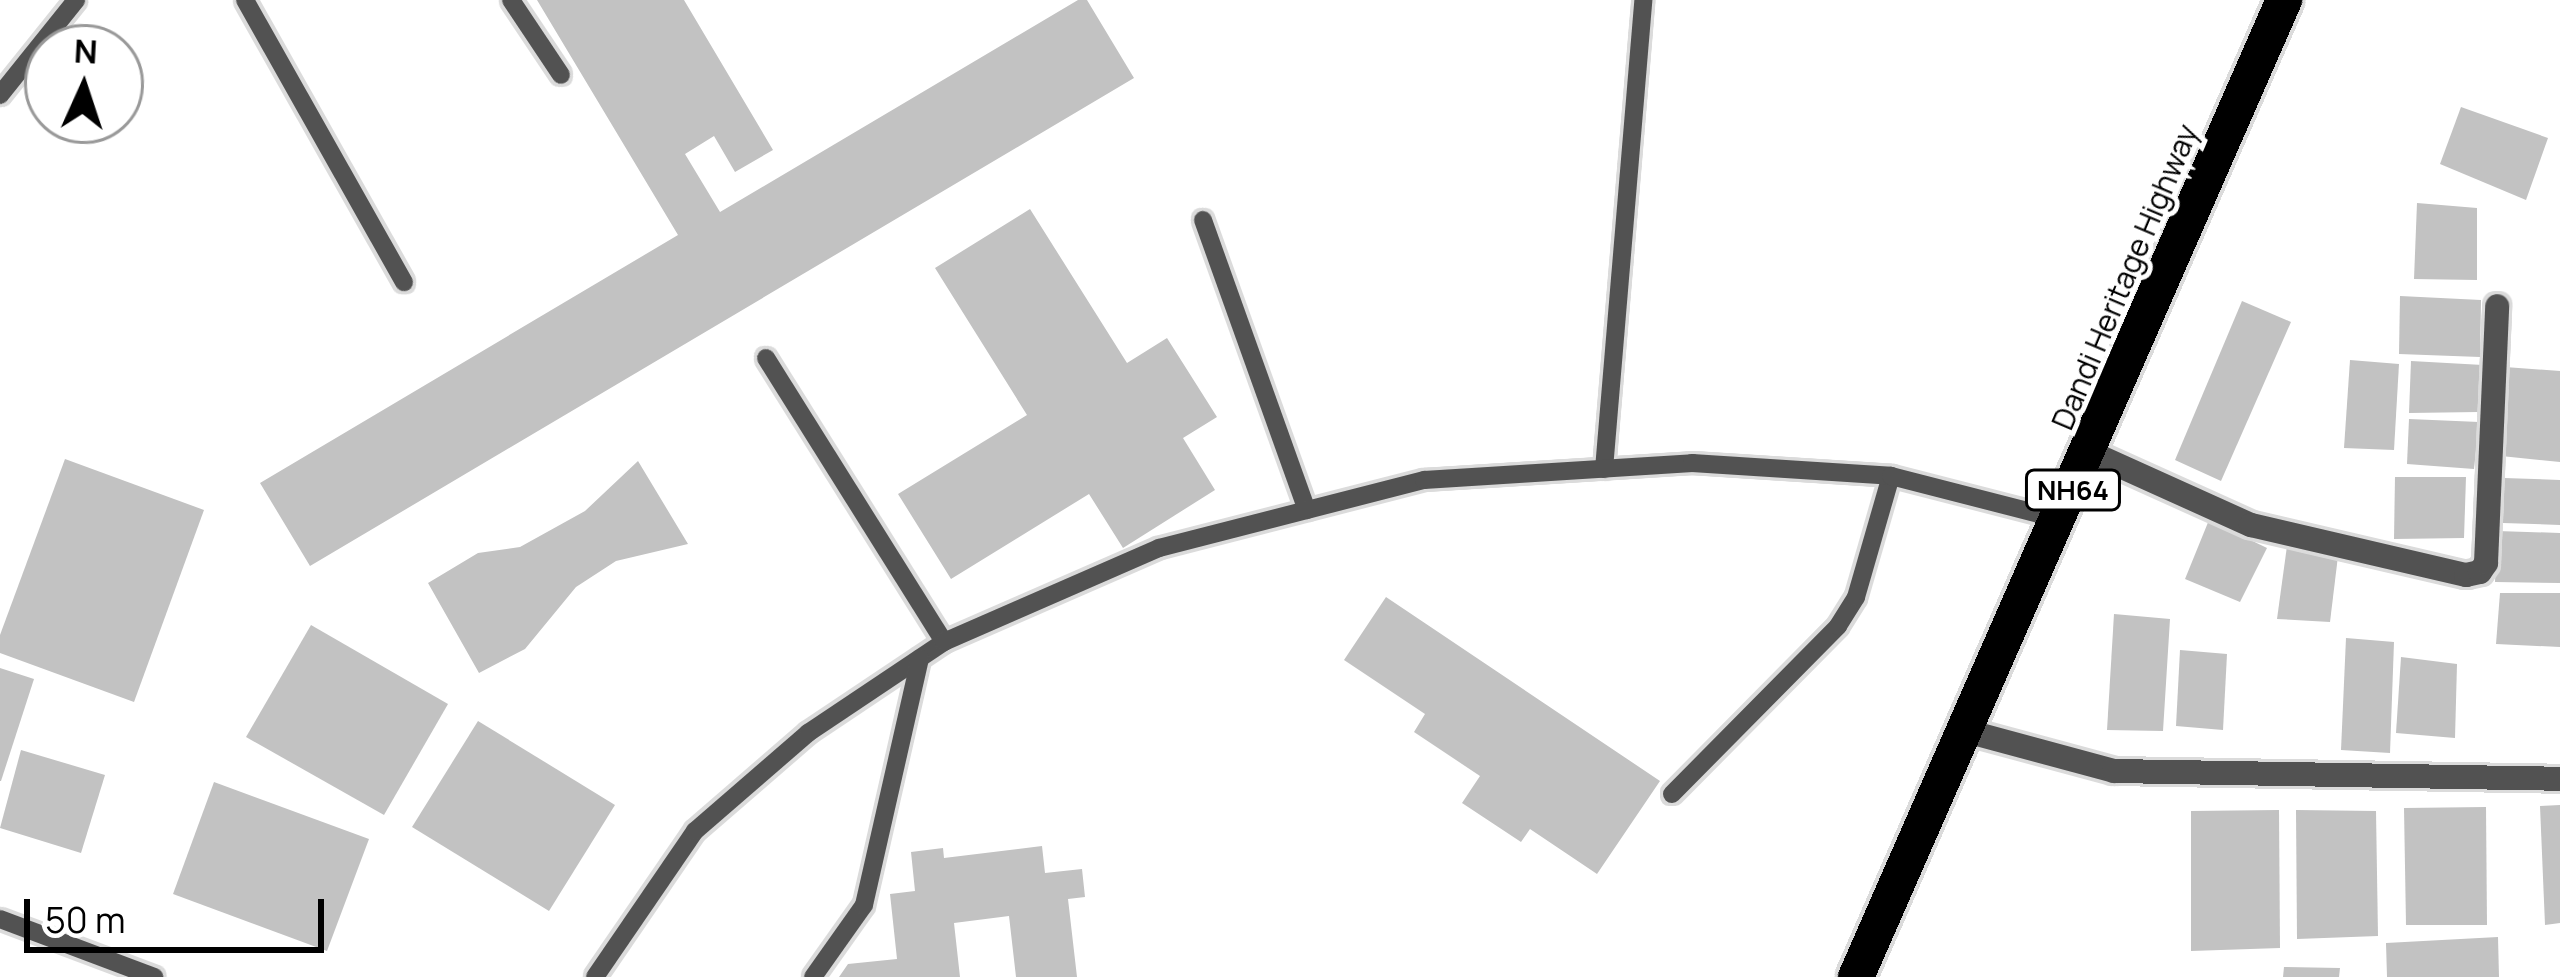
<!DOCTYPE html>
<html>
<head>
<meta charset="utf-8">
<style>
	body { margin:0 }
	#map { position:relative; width:2560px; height:977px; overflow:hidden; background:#fff; font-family:Manrope,sans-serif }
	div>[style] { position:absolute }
	.building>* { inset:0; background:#c2c2c2 }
	.roads { filter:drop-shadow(3px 0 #dbdbdb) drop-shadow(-3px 0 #dbdbdb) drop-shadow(0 3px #dbdbdb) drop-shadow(0 -3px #dbdbdb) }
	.lane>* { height:18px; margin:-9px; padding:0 9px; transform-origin:9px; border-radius:9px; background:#525252 }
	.street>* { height:24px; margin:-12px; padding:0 12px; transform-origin:12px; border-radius:12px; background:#525252 }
	.highway>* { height:36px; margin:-18px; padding:0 18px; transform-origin:18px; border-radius:18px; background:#000 }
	span { translate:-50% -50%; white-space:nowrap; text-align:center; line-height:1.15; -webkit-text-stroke:10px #fff; paint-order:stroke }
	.shield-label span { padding:3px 9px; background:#fff; border:3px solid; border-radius:9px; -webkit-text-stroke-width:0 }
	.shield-label { font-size:27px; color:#000; font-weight:700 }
	.street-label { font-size:30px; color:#000 }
	.north { position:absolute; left:24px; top:24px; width:120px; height:120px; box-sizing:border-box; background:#fff; border:3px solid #999; border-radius:50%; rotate:3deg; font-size:33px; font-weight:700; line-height:48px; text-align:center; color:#000 }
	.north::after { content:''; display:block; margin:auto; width:42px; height:54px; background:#000; clip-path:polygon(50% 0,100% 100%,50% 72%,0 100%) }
	.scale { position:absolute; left:24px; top:899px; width:300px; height:54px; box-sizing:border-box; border:6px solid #000; border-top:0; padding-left:15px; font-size:36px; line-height:42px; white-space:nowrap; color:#000; -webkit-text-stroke:9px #fff; paint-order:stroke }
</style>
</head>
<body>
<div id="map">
	<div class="building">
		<i style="clip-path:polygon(537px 0,684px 0,773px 150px,735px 172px,714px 136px,685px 154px,720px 212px,1078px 0,1087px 0,1134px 78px,310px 566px,260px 483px,678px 235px)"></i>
		<i style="clip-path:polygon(2461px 107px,2548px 138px,2526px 200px,2440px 164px)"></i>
		<i style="clip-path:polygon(2417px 203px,2477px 208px,2477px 280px,2414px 279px)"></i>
		<i style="clip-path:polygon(1030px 209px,1127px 363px,1167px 338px,1217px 417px,1183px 438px,1215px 490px,1123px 548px,1089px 494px,951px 579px,898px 494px,1027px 415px,935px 268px)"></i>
		<i style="clip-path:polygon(2400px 296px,2481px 300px,2480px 357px,2399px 354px)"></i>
		<i style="clip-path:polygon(2242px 301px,2291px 322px,2221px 481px,2175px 460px)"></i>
		<i style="clip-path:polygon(2350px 360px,2399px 364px,2394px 450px,2344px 448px)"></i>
		<i style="clip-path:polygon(2411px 361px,2483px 365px,2478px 412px,2409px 413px)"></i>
		<i style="clip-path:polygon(2505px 367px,2560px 371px,2560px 462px,2501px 456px)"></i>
		<i style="clip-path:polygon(2409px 419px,2479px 422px,2474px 469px,2407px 464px)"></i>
		<i style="clip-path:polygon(65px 459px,204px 510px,134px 702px,0 653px,0 635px)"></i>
		<i style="clip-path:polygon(638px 461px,688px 544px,616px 561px,576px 587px,525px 649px,479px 673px,428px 583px,478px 553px,520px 547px,585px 511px)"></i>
		<i style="clip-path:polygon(2395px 477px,2466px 477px,2464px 538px,2394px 539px)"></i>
		<i style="clip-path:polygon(2504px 478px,2560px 480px,2560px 525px,2503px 523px)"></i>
		<i style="clip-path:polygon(2209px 520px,2267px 548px,2240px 602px,2185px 579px)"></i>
		<i style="clip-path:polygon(2497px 531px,2560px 533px,2560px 583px,2495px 582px)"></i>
		<i style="clip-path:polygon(2287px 546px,2338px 556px,2330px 622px,2277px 619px)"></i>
		<i style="clip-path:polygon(2500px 593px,2560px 593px,2560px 647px,2496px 644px)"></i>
		<i style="clip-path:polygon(1386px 597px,1660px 781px,1597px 874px,1530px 829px,1521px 842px,1462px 803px,1480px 776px,1414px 732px,1425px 714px,1344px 660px)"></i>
		<i style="clip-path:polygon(2114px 614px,2170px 619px,2163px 731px,2107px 730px)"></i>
		<i style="clip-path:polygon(311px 625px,448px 704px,384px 815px,246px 737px)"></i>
		<i style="clip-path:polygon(2346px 638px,2394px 642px,2390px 753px,2341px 750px)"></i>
		<i style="clip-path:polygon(2180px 650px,2227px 654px,2223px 730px,2176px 726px)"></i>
		<i style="clip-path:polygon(2401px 657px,2457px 664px,2455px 738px,2396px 733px)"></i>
		<i style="clip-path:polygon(0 668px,34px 679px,1px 781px,0 781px)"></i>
		<i style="clip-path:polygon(478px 721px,615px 805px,549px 911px,412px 827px)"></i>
		<i style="clip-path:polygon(21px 750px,105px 775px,81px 853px,0 828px)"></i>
		<i style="clip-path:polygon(214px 782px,369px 839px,327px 951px,173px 894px)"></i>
		<i style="clip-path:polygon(2560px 805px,2560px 923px,2545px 925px,2540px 806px)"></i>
		<i style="clip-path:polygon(2486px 807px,2487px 925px,2406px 925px,2404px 808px)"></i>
		<i style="clip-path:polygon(2279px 810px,2280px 948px,2191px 951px,2191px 811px)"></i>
		<i style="clip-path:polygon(2296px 810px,2376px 811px,2378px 936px,2297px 939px)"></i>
		<i style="clip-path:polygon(1042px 846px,1045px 873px,1082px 869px,1085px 897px,1068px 899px,1077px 977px,1016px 977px,1009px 916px,954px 923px,960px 977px,839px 977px,848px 964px,897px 959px,890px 894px,915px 891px,911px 852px,943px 848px,944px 858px)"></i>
		<i style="clip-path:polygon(2498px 937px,2499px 977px,2387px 977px,2386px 943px)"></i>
		<i style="clip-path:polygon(2284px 967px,2340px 968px,2339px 977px,2283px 977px)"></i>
	</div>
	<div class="roads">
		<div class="lane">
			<i style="left:245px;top:0;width:324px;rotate:60.6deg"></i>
			<i style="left:511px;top:0;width:90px;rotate:56.3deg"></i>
			<i style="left:0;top:95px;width:122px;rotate:-51.3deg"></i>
			<i style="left:1203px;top:220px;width:308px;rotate:70.3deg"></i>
			<i style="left:766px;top:358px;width:335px;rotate:57.9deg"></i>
			<i style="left:1604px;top:469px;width:471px;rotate:-85.2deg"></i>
			<i style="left:1672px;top:794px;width:236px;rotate:-45.3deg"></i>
			<i style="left:1838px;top:626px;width:34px;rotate:-58deg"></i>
			<i style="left:1856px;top:597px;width:126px;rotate:-73.9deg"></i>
			<i style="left:0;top:919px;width:165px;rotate:20.6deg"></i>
			<i style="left:595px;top:977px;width:177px;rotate:-55.6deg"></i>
			<i style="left:695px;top:831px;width:150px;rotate:-40.9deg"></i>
			<i style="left:808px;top:733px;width:164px;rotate:-33.8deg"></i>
			<i style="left:944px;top:642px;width:235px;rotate:-23.6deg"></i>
			<i style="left:1159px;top:548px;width:274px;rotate:-14.4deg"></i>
			<i style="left:1424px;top:480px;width:269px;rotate:-3.6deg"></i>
			<i style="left:1692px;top:463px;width:199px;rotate:3.7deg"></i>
			<i style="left:1891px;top:476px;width:172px;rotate:14.4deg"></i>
			<i style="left:813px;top:977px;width:88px;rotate:-54.7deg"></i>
			<i style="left:864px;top:905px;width:253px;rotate:-77.2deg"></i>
		</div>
		<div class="street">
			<i style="left:2089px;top:452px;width:178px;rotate:24.3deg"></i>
			<i style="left:2251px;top:525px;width:221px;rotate:13.1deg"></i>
			<i style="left:2466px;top:575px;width:14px;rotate:-12deg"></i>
			<i style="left:2480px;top:572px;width:11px;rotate:-56deg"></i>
			<i style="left:2486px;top:563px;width:257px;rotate:-87.5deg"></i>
			<i style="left:1966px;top:731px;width:153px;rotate:15.1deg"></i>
			<i style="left:2114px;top:771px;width:446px;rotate:1deg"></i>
		</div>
		<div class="highway">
			<i style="left:1856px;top:977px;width:1067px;rotate:-66.34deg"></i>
		</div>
	</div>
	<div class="shield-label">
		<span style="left:2073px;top:490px">NH64</span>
	</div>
	<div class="street-label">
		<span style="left:2125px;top:277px;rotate:-67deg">Dandi Heritage Highway</span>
	</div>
	<div class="north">N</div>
	<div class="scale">50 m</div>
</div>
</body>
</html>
